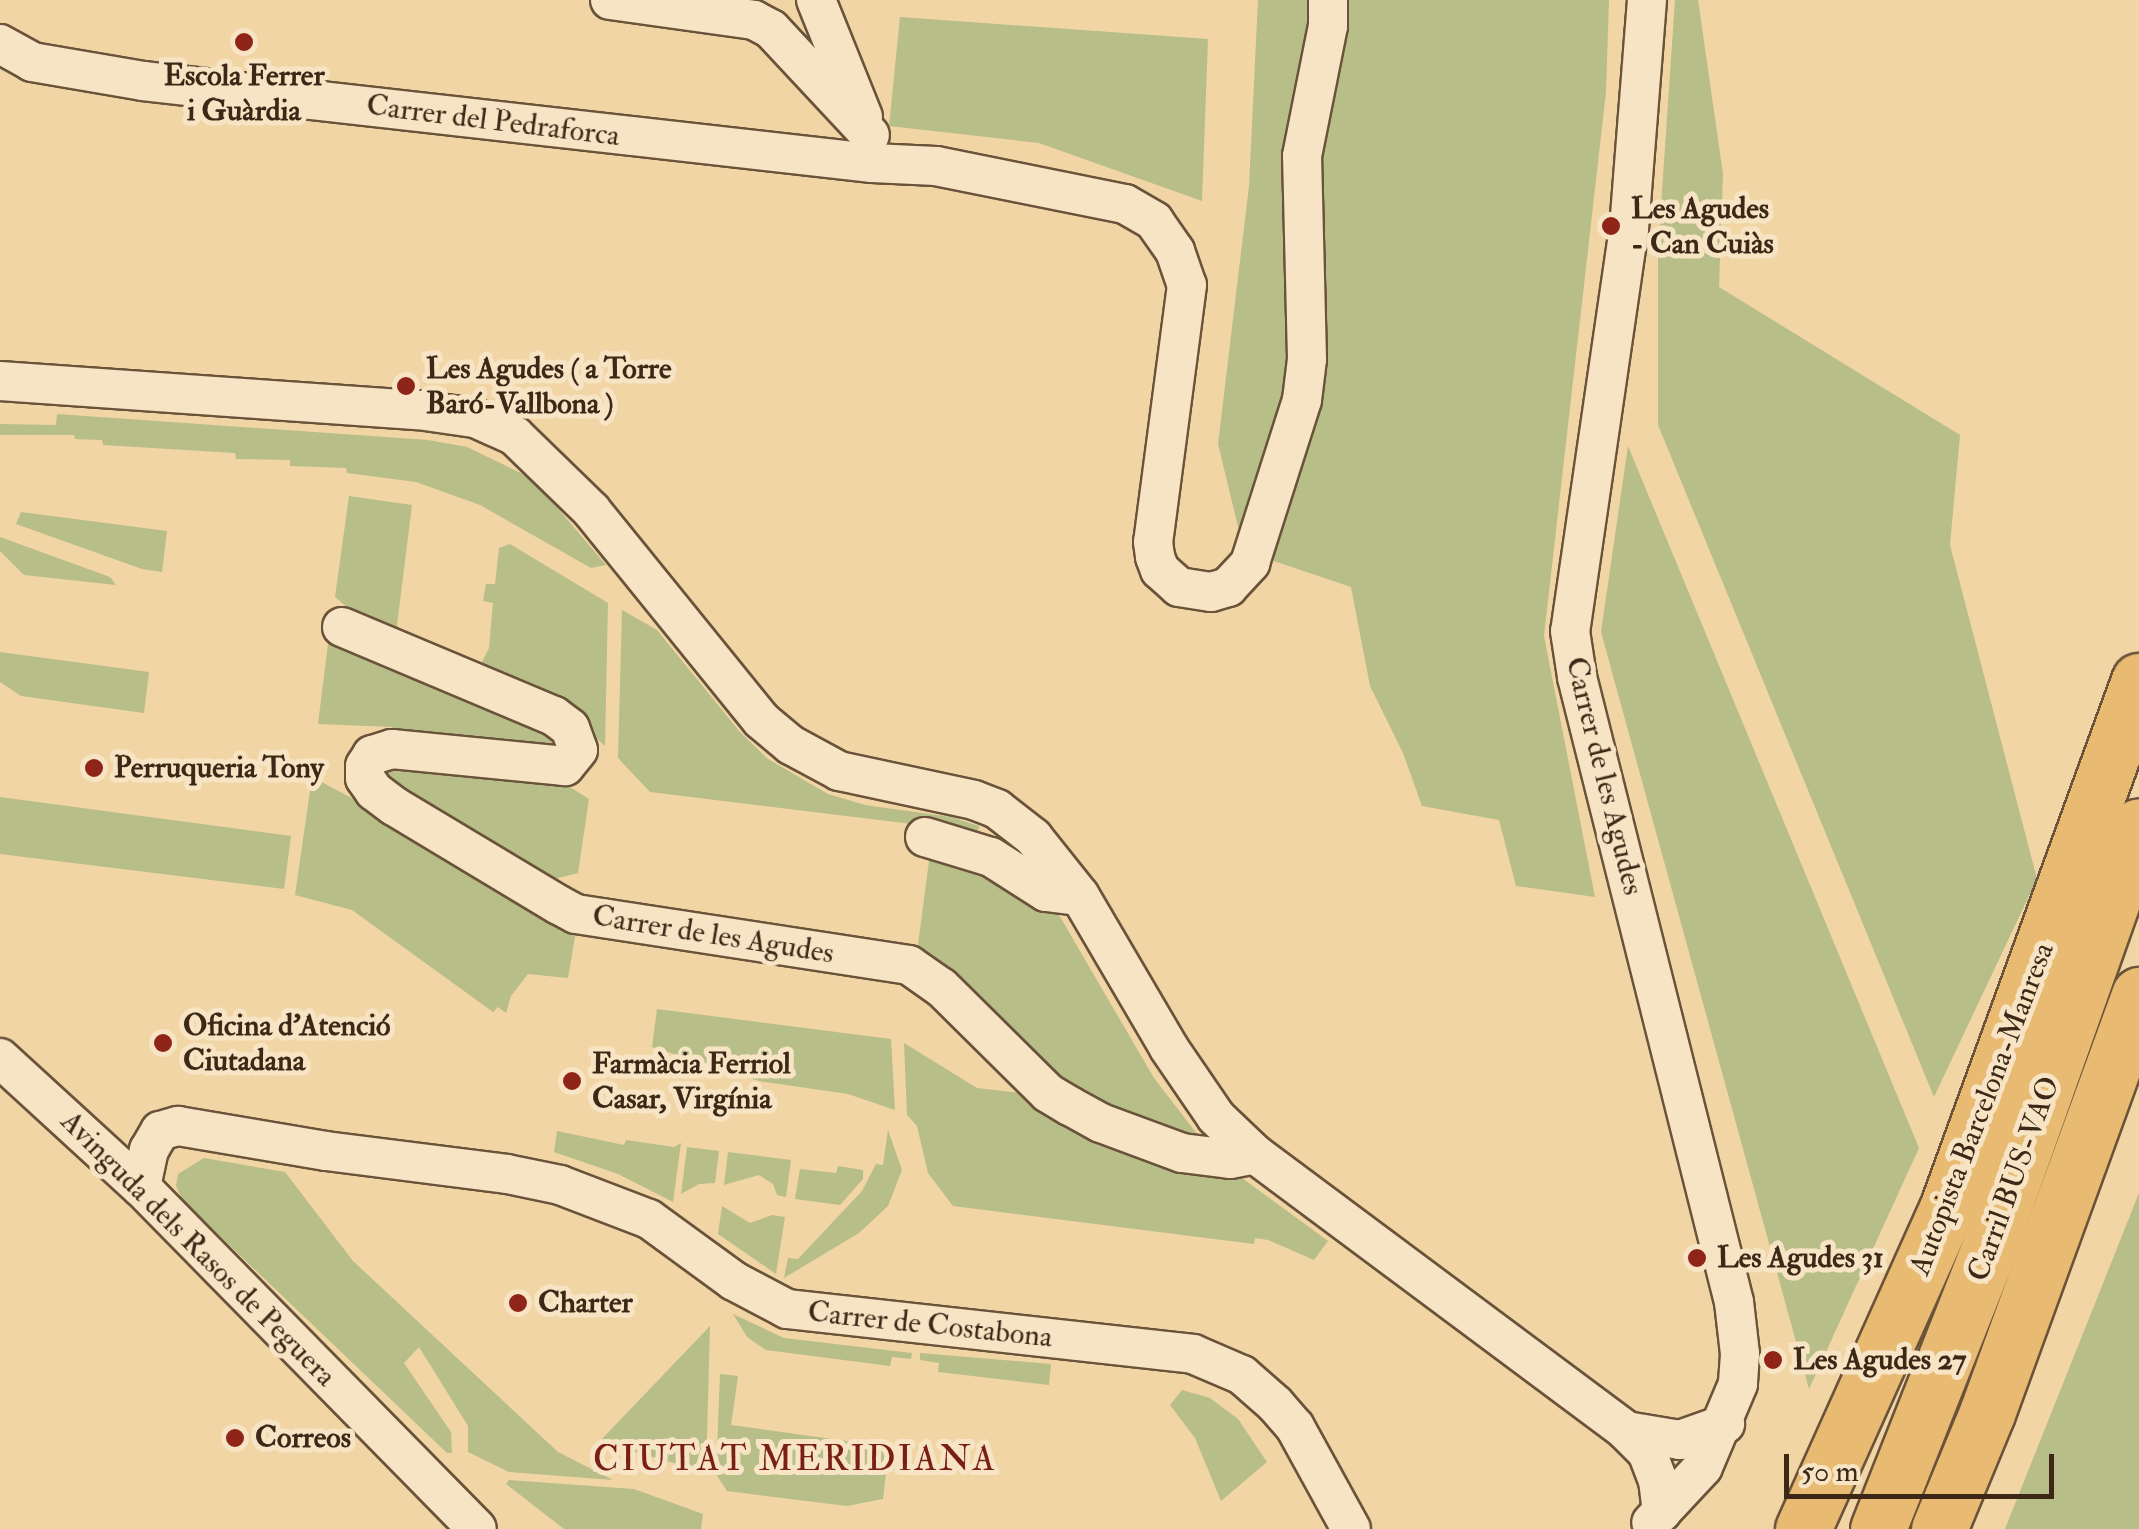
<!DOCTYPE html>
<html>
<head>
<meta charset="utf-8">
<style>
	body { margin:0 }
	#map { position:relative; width:2139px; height:1529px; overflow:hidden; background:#f1d5a5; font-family:"IM FELL Double Pica",serif }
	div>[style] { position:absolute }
	.green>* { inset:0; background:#b7be88 }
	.roads { filter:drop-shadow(2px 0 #6a533a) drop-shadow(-2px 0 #6a533a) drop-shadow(0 2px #6a533a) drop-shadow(0 -2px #6a533a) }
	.street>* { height:38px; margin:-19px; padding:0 19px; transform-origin:19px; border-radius:19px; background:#f6e4c4 }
	.highway>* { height:55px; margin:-27.5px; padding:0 27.5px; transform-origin:27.5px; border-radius:27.5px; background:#e8ba72 }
	.dots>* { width:28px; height:28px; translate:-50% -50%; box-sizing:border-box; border:5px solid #f6e4c4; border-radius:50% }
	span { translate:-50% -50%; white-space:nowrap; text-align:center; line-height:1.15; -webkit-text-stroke:10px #f6e4c4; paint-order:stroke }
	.poi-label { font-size:30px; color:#3d2817; font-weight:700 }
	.left { translate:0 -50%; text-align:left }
	.street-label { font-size:30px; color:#3d2817 }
	.quarter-label { font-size:35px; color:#7a1f14; letter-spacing:2.5px }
	.scale { position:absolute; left:1784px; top:1454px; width:270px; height:45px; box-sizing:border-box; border:5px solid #3d2817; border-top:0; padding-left:12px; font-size:30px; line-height:35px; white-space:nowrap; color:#3d2817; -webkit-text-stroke:8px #f6e4c4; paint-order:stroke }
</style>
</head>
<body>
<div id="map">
	<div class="green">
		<i style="clip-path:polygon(1258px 0,1609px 0,1606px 92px,1544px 636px,1595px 897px,1516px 886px,1499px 820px,1422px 806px,1403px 753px,1370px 686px,1351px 587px,1244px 551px,1218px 444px,1249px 186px)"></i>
		<i style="clip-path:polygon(1675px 0,1698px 0,1723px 174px,1719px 287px,1960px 435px,1950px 545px,2037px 879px,1934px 1097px,1658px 425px,1658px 250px)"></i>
		<i style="clip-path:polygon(900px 17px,1208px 39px,1202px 201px,1039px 143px,889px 126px)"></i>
		<i style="clip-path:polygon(57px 414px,428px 440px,467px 447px,533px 479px,606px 565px,591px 568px,480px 505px,416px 482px,347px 473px,346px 468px,290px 466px,290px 460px,236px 459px,235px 453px,103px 445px,102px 440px,75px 439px,74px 435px,0 435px,0 424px,56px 425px)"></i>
		<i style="clip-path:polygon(1628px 446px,1919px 1148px,1809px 1389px,1601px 632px)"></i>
		<i style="clip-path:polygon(349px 496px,412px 505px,397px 625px,403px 638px,366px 623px,335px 597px)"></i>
		<i style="clip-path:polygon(21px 512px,167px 531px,162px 572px,142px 569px,16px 524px)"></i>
		<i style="clip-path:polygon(0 537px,110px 577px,116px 585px,24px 575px,0 551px)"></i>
		<i style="clip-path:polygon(510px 544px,608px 603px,605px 746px,576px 720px,477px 672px,489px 648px,493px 603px,483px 601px,486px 584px,495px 584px,499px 548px)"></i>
		<i style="clip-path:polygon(622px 610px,657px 630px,740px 732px,768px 759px,828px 794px,865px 805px,951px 817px,979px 826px,978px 832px,650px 792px,618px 758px)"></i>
		<i style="clip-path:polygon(329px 636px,541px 722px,558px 742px,555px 749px,402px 736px,392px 727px,318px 724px)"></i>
		<i style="clip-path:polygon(0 652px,149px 672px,144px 713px,21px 696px,0 682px)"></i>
		<i style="clip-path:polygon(382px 758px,565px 784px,589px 799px,578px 873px,550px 880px,385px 781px,380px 772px)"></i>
		<i style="clip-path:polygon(312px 777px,446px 848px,557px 921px,557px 927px,576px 931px,568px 978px,528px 974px,511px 996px,506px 1013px,498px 1007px,493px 1012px,352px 910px,295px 895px)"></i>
		<i style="clip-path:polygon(0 797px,291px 836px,284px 889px,0 854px)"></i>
		<i style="clip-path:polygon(931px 846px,1021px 888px,1059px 915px,1154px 1078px,1204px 1143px,1056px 1084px,917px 952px)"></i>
		<i style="clip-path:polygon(657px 1009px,891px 1039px,895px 1110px,848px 1094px,759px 1081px,652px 1047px)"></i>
		<i style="clip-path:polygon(904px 1043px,977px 1088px,1037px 1095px,1174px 1162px,1242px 1178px,1328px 1241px,1314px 1260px,1268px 1240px,1255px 1238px,1254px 1244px,953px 1206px,928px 1173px,917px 1126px,907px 1115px)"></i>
		<i style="clip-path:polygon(888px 1130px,902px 1170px,888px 1206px,859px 1233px,784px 1278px,788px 1258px,798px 1259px,862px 1191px,876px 1164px,883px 1165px)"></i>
		<i style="clip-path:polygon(557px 1131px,624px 1145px,626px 1140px,674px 1147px,681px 1143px,673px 1202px,618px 1174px,554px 1152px)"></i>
		<i style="clip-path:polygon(687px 1147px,719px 1151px,715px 1183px,699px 1184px,681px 1194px)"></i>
		<i style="clip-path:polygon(728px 1152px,791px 1160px,786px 1197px,777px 1195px,773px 1184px,759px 1175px,724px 1185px)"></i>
		<i style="clip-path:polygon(204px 1158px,285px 1172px,353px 1261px,558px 1452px,613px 1480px,509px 1472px,468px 1452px,468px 1426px,419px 1347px,404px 1363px,451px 1432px,452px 1453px,447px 1453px,183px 1201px,176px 1186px,178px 1174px)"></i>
		<i style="clip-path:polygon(838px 1166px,863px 1170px,863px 1179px,840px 1205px,795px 1199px,800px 1169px,836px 1173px)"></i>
		<i style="clip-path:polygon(2139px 1193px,2139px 1529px,2005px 1529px)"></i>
		<i style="clip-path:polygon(722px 1206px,750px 1223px,772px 1215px,785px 1217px,776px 1274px,718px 1234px)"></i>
		<i style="clip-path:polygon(733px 1314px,784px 1338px,912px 1353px,911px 1359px,892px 1357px,890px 1366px,766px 1350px,747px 1337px)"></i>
		<i style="clip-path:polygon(710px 1326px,706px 1472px,599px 1442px)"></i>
		<i style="clip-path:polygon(920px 1353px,1051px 1364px,1049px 1385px,938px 1372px,939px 1363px,920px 1360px)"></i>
		<i style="clip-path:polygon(720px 1374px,738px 1376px,731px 1425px,889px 1447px,883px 1499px,847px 1506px,727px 1491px,716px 1474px)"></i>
		<i style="clip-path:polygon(1182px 1390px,1210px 1398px,1238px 1419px,1267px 1462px,1221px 1501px,1195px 1438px,1170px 1405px)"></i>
		<i style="clip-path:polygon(509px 1480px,634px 1489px,703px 1514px,701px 1529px,564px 1529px,506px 1484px)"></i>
	</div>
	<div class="roads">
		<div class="street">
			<i style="left:610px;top:0;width:145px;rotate:7.9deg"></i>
			<i style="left:754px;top:20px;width:19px;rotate:28deg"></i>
			<i style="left:771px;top:29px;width:145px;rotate:47deg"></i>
			<i style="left:816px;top:0;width:126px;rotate:68.1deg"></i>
			<i style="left:1647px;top:0;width:229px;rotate:94.5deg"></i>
			<i style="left:1629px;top:228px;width:407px;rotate:98.3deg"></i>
			<i style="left:1570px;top:631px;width:47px;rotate:81.3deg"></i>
			<i style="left:1577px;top:677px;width:644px;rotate:75.9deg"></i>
			<i style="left:1734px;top:1302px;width:52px;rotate:83.4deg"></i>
			<i style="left:1740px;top:1354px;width:30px;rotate:94deg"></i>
			<i style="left:1738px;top:1384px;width:90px;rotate:112.9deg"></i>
			<i style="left:1703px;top:1467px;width:76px;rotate:132.9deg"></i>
			<i style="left:0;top:44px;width:37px;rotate:29deg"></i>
			<i style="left:32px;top:62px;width:113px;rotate:9.7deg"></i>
			<i style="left:143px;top:81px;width:734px;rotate:6.42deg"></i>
			<i style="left:872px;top:163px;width:64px;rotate:2.7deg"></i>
			<i style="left:936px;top:166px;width:193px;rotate:11.4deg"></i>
			<i style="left:1125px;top:204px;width:34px;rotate:30deg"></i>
			<i style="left:1154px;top:221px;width:37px;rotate:55deg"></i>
			<i style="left:1175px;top:251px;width:36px;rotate:71deg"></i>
			<i style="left:1187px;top:285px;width:259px;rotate:97.5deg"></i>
			<i style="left:1153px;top:542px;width:15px;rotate:82deg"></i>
			<i style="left:1155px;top:557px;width:14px;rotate:69deg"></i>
			<i style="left:1160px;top:570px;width:25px;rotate:42deg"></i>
			<i style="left:1179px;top:587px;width:32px;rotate:9deg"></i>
			<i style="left:1211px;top:592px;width:18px;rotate:-16deg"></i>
			<i style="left:1228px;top:587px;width:33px;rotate:-47deg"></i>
			<i style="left:1250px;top:563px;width:171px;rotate:-72.3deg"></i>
			<i style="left:1302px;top:400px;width:41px;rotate:-83deg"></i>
			<i style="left:1307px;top:359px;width:203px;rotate:-91.4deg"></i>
			<i style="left:1302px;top:156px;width:133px;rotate:-78.7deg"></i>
			<i style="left:1328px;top:26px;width:26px;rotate:-90deg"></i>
			<i style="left:0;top:381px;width:419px;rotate:4deg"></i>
			<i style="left:418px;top:410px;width:58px;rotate:8deg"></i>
			<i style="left:475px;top:418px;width:44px;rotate:24.2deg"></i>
			<i style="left:515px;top:436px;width:106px;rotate:44.2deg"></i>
			<i style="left:591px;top:510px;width:270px;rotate:51deg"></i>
			<i style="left:761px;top:720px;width:39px;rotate:40deg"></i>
			<i style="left:791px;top:745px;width:55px;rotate:28.4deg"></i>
			<i style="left:839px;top:771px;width:138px;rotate:12.1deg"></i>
			<i style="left:974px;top:800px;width:25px;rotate:21deg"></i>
			<i style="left:997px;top:809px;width:46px;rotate:37.9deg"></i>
			<i style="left:1033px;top:837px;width:75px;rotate:51.5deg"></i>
			<i style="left:1080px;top:896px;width:176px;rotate:59.6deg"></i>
			<i style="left:1169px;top:1048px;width:83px;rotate:55.7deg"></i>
			<i style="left:1216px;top:1117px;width:54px;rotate:43.5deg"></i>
			<i style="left:1255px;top:1154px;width:463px;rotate:36.7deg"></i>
			<i style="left:1626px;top:1431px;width:30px;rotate:45deg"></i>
			<i style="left:1647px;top:1452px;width:30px;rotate:69deg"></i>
			<i style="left:1658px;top:1480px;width:32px;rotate:83deg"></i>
			<i style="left:342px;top:627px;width:230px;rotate:22.8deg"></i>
			<i style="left:554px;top:716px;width:20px;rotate:37deg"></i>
			<i style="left:570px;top:728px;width:23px;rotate:70deg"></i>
			<i style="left:578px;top:750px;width:21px;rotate:129deg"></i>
			<i style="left:565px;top:766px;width:174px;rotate:-174.4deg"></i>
			<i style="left:392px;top:749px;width:21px;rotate:163deg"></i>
			<i style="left:372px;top:755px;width:13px;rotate:122deg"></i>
			<i style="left:365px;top:766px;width:12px;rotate:90deg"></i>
			<i style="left:365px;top:778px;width:16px;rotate:55deg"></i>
			<i style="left:374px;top:791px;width:25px;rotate:37deg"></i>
			<i style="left:394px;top:806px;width:192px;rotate:31deg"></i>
			<i style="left:559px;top:905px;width:19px;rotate:28deg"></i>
			<i style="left:576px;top:914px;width:337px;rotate:8.7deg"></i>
			<i style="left:909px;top:965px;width:39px;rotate:35deg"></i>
			<i style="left:941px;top:987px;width:151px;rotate:44.7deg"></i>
			<i style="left:1048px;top:1093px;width:26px;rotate:31deg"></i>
			<i style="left:1070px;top:1106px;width:35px;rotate:29deg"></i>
			<i style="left:1101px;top:1123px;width:86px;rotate:20.3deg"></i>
			<i style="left:1182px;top:1153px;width:48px;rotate:7.1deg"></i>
			<i style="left:1230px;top:1159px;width:25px;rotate:-11deg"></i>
			<i style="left:925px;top:837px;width:69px;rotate:16.9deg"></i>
			<i style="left:991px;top:857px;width:65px;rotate:32.5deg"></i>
			<i style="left:1046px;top:892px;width:34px;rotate:7deg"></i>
			<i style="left:0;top:1058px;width:191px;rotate:42.5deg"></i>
			<i style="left:141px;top:1187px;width:479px;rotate:45.5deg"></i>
			<i style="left:141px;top:1187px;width:38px;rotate:-78deg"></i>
			<i style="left:149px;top:1150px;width:22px;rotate:-60deg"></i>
			<i style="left:160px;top:1131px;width:19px;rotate:-16deg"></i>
			<i style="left:178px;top:1126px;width:150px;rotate:9.6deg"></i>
			<i style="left:326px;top:1151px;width:182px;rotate:7.2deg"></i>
			<i style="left:507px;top:1174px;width:54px;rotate:11.7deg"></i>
			<i style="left:560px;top:1185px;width:95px;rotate:20.9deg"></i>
			<i style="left:649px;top:1219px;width:105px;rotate:36.1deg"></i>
			<i style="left:734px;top:1281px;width:60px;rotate:27.8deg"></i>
			<i style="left:787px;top:1309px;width:408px;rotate:6.3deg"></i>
			<i style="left:1193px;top:1354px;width:53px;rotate:23.2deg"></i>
			<i style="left:1242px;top:1375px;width:44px;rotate:41.3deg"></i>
			<i style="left:1275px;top:1404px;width:30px;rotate:49deg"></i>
			<i style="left:1295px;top:1427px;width:116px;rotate:61.2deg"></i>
			<i style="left:1626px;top:1431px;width:55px;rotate:9.5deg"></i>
			<i style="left:1680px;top:1440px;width:48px;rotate:-19.6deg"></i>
		</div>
		<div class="highway">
			<i style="left:1803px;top:1529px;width:351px;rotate:-65.8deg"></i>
			<i style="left:1947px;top:1209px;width:562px;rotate:-70.02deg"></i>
			<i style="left:1878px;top:1529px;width:308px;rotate:-68.4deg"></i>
			<i style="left:1991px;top:1243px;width:442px;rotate:-70.5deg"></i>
			<i style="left:1939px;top:1529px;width:126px;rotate:-67.5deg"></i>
			<i style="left:1987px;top:1413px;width:445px;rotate:-70deg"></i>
		</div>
	</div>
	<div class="dots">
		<i style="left:244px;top:42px;background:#8f2418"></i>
		<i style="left:1611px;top:226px;background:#8f2418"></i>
		<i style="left:406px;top:386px;background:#8f2418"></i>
		<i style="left:94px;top:768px;background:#8f2418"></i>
		<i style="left:163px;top:1043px;background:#8f2418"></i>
		<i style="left:572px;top:1081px;background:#8f2418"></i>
		<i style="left:1697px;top:1258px;background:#8f2418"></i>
		<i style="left:518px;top:1303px;background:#8f2418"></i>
		<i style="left:1773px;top:1360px;background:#8f2418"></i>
		<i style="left:235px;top:1438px;background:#8f2418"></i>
	</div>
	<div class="poi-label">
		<span style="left:244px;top:93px">Escola Ferrer<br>i Guàrdia</span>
		<span class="left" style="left:1631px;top:226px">Les Agudes<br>- Can Cuiàs</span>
		<span class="left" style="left:426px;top:386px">Les Agudes ( a Torre<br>Baró-Vallbona )</span>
		<span class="left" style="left:114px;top:768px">Perruqueria Tony</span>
		<span class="left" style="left:183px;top:1043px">Oficina d'Atenció<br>Ciutadana</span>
		<span class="left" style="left:592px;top:1081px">Farmàcia Ferriol<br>Casar, Virgínia</span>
		<span class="left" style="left:1717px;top:1258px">Les Agudes 31</span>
		<span class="left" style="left:538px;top:1303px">Charter</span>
		<span class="left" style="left:1793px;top:1360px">Les Agudes 27</span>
		<span class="left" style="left:255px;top:1438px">Correos</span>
	</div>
	<div class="street-label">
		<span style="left:493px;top:121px;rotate:7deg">Carrer del Pedraforca</span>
		<span style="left:1604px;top:776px;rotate:76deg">Carrer de les Agudes</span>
		<span style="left:713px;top:935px;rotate:9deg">Carrer de les Agudes</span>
		<span style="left:1982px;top:1109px;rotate:-69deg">Autopista Barcelona-Manresa</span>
		<span style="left:2014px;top:1179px;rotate:-70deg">Carril BUS-VAO</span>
		<span style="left:198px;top:1249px;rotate:45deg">Avinguda dels Rasos de Peguera</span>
		<span style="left:930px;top:1325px;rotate:6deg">Carrer de Costabona</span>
	</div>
	<div class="quarter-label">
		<span style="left:795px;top:1459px">CIUTAT MERIDIANA</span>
	</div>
	<div class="scale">50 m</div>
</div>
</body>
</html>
